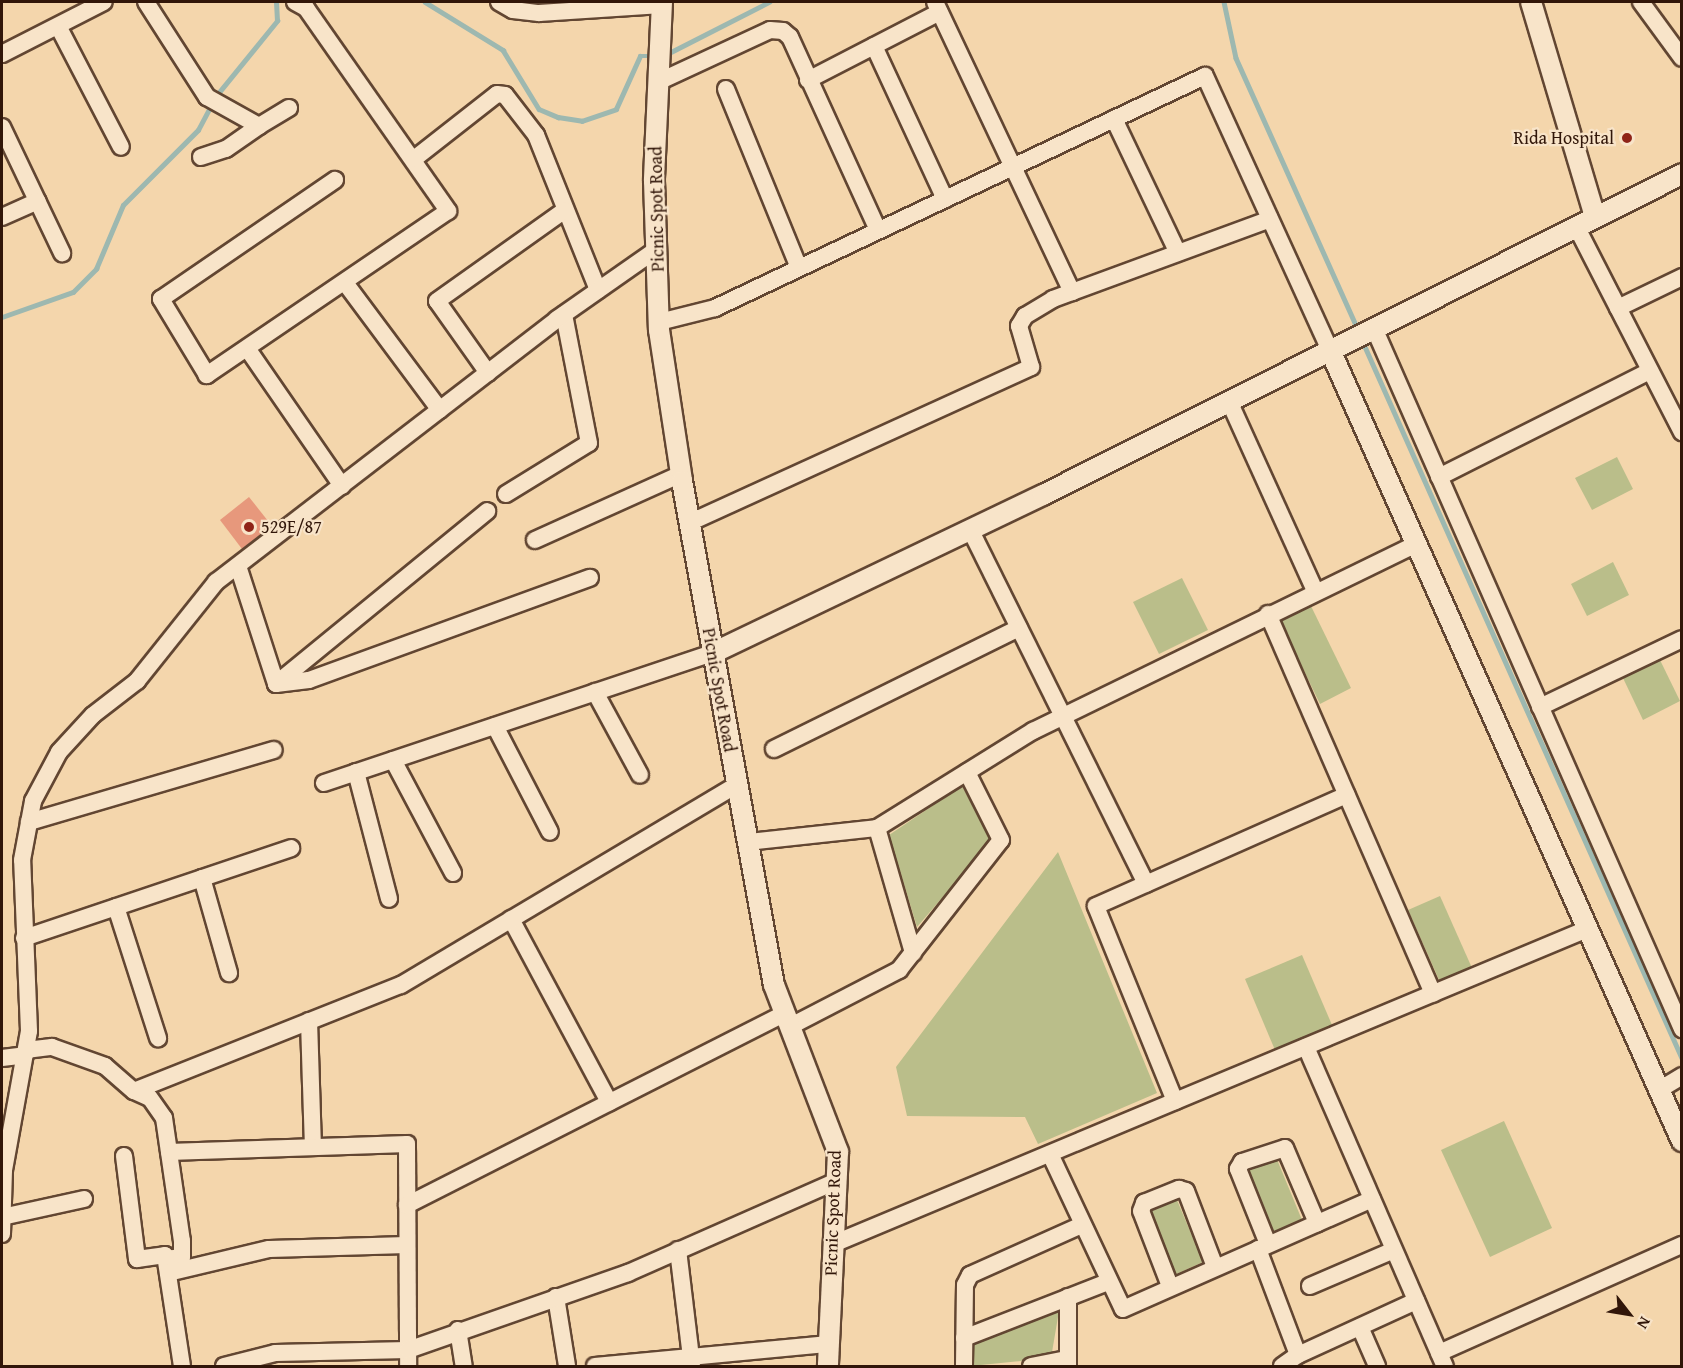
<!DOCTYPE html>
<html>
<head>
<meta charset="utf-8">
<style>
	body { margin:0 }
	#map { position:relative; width:1683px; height:1368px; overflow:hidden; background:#f4d6ac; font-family:"Gentium Book Plus",serif }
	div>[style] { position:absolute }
	.green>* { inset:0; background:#babe8a }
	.stream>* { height:4.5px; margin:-2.25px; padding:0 2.25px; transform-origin:2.25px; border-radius:2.25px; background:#9db8b0 }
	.building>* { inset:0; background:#e7987c }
	.roads { filter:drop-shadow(2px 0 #624632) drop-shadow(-2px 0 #624632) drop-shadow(0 2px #624632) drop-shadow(0 -2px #624632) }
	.minor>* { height:16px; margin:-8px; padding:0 8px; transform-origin:8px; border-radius:8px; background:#f8e4c9 }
	.tertiary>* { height:20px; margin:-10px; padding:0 10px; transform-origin:10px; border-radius:10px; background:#f8e4c9 }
	.dots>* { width:16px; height:16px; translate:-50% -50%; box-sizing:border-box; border:3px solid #f8e4c9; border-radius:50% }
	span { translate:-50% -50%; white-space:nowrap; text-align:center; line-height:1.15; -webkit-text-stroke:4.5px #f8e4c9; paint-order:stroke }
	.poi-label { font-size:18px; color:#311609 }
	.right { translate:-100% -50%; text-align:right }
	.left { translate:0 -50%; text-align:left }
	.street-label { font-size:18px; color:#311609 }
	.frame { position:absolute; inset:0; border:3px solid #311609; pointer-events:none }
	.north { position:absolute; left:1599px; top:1284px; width:60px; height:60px; -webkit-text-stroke:4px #f8e4c9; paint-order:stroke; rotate:121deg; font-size:16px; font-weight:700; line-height:24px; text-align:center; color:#311609 }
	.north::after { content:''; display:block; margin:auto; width:21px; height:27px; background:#311609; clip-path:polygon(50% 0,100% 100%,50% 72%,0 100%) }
</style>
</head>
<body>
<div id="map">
	<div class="green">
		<i style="clip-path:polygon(1617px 457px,1633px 489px,1592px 510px,1575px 478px)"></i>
		<i style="clip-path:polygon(1613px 562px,1629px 595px,1587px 616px,1571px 584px)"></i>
		<i style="clip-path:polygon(1182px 578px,1208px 630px,1159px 654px,1133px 602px)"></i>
		<i style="clip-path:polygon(1310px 604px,1351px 688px,1320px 704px,1279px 619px)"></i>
		<i style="clip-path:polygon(1660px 660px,1680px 701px,1643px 720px,1623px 678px)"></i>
		<i style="clip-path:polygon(962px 786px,991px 841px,917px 927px,889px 835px)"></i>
		<i style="clip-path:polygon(1058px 852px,1157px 1093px,1038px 1144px,1025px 1117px,907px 1116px,896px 1067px)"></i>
		<i style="clip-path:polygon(1440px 896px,1472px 968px,1440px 982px,1408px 910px)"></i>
		<i style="clip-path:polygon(1302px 955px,1332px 1025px,1275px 1050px,1245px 979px)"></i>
		<i style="clip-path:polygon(1504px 1121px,1552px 1228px,1490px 1257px,1441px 1150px)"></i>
		<i style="clip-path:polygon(1276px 1157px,1302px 1220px,1272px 1232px,1247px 1169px)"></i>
		<i style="clip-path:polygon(1177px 1200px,1203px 1262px,1174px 1275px,1148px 1212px)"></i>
		<i style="clip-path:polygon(1059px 1311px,1051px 1358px,971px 1366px,971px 1341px)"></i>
	</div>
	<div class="stream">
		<i style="left:425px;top:2px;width:92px;rotate:31.6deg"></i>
		<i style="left:503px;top:50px;width:69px;rotate:58.6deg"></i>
		<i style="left:539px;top:109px;width:21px;rotate:23deg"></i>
		<i style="left:558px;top:117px;width:24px;rotate:9deg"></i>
		<i style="left:582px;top:121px;width:36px;rotate:-19deg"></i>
		<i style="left:616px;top:109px;width:58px;rotate:-65.6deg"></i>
		<i style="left:640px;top:56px;width:14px"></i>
		<i style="left:1224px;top:2px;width:57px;rotate:77.9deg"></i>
		<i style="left:1236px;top:58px;width:300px;rotate:65.8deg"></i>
		<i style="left:665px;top:55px;width:117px;rotate:-27deg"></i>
		<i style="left:216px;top:96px;width:97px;rotate:-50.9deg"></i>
		<i style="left:277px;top:21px;width:19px;rotate:-93deg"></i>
		<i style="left:2px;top:317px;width:75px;rotate:-19.4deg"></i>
		<i style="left:73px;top:292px;width:33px;rotate:-45deg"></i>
		<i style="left:96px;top:269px;width:69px;rotate:-67.1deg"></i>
		<i style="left:123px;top:205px;width:106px;rotate:-45deg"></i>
		<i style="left:198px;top:130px;width:30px;rotate:-62deg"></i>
		<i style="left:1362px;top:340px;width:786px;rotate:65.98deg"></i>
	</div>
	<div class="building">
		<i style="clip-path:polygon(249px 497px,272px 526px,242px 549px,220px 520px)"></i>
	</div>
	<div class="roads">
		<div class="minor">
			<i style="left:146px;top:2px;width:113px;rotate:57.3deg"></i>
			<i style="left:207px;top:97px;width:60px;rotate:29.1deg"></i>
			<i style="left:259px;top:126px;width:35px;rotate:-31deg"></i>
			<i style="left:295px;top:2px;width:13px;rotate:29deg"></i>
			<i style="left:306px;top:8px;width:248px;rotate:55deg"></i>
			<i style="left:448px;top:211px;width:292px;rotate:145.8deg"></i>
			<i style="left:207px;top:375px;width:89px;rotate:-121.2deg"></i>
			<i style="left:161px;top:299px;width:211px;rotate:-34.4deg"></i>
			<i style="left:499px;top:2px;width:16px;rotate:30deg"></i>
			<i style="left:513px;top:10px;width:26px;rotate:7deg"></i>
			<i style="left:539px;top:13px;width:123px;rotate:-3.7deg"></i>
			<i style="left:935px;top:2px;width:321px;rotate:64.7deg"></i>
			<i style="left:1641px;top:2px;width:69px;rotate:53.8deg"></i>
			<i style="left:58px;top:26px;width:136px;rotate:62.5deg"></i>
			<i style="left:874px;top:46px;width:169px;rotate:65.1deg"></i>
			<i style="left:2px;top:54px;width:114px;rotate:-27deg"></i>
			<i style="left:808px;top:80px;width:148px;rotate:-27.3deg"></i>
			<i style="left:658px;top:82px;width:123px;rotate:-24.9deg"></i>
			<i style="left:770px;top:30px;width:13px;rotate:4deg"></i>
			<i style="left:783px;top:31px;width:9px;rotate:41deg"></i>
			<i style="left:790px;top:37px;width:212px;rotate:65.5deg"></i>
			<i style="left:726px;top:89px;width:193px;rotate:67.8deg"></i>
			<i style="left:1114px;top:119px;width:148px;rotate:64.5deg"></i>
			<i style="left:2px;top:127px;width:140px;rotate:64.5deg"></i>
			<i style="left:201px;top:157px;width:26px;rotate:-18deg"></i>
			<i style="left:226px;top:149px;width:40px;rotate:-34.9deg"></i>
			<i style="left:414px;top:159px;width:105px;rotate:-38.1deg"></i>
			<i style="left:497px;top:94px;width:8px;rotate:7deg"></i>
			<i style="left:505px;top:95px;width:51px;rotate:52.2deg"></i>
			<i style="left:536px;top:135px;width:167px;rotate:68.2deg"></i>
			<i style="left:2px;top:217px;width:39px;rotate:-24deg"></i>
			<i style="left:1576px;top:226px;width:232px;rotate:62.8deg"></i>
			<i style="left:346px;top:284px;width:157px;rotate:53.3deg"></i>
			<i style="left:1618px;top:308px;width:71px;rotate:-25.8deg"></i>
			<i style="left:659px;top:322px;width:58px;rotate:-14deg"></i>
			<i style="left:715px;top:308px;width:542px;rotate:-25.34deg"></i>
			<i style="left:1205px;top:76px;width:301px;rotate:65.5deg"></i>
			<i style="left:1374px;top:328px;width:766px;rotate:66.28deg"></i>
			<i style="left:249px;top:351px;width:164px;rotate:55.4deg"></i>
			<i style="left:488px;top:373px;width:88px;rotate:-125.3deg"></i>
			<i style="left:437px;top:301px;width:157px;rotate:-35.4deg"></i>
			<i style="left:1229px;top:401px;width:209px;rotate:65.6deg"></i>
			<i style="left:1439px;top:477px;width:236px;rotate:-26.7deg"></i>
			<i style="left:506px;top:494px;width:97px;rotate:-31.6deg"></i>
			<i style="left:589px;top:443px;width:131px;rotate:-101deg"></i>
			<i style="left:689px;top:523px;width:376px;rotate:-24.5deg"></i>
			<i style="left:1031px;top:367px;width:43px;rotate:-106.3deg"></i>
			<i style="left:1019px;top:326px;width:12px;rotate:-59deg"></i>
			<i style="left:1025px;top:316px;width:33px;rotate:-31deg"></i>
			<i style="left:1053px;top:299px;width:231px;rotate:-20.2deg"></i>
			<i style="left:970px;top:529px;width:396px;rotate:63.6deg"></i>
			<i style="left:535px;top:540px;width:160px;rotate:-24.3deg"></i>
			<i style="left:238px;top:566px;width:124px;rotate:72.1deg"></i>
			<i style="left:1268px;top:614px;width:414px;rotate:66.5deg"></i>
			<i style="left:276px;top:684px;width:33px;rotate:-7deg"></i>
			<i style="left:309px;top:680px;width:299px;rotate:-20deg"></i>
			<i style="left:276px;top:684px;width:273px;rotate:-39.3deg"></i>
			<i style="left:595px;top:692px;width:94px;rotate:61.5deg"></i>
			<i style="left:1540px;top:707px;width:157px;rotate:-25.6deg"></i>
			<i style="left:495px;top:726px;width:119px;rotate:62.6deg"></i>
			<i style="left:774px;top:749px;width:273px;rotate:-26.3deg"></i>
			<i style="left:393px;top:760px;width:128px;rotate:62deg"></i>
			<i style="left:356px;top:772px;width:131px;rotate:75.4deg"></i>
			<i style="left:324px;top:783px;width:410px;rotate:-18.5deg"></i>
			<i style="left:29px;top:822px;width:255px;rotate:-16.4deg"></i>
			<i style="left:877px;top:828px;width:130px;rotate:73.9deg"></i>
			<i style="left:748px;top:842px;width:130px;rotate:-6.2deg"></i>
			<i style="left:877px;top:828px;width:184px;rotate:-31.9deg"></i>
			<i style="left:1033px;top:731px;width:426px;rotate:-26deg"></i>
			<i style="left:202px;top:878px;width:99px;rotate:74.1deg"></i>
			<i style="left:116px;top:907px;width:138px;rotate:72.2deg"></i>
			<i style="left:511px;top:919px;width:208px;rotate:61.8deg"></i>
			<i style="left:24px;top:938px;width:282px;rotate:-18.6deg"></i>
			<i style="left:309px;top:1021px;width:125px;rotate:88.2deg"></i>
			<i style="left:791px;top:1026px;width:122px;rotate:-27.4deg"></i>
			<i style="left:899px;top:970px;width:165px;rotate:-51.9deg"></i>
			<i style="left:1001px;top:840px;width:76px;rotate:-116.6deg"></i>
			<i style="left:1306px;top:1047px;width:348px;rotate:66.5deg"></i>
			<i style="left:26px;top:1050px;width:26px;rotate:-7deg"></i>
			<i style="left:52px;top:1047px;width:56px;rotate:19.7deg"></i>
			<i style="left:105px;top:1066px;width:38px;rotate:41deg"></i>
			<i style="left:134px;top:1091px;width:287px;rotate:-21.7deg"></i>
			<i style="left:401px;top:985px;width:391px;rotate:-30.8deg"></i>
			<i style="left:2px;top:1058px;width:23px;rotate:-7deg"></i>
			<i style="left:1659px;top:1090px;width:27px;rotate:-31deg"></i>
			<i style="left:134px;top:1091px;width:17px;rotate:24deg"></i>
			<i style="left:150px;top:1098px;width:24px;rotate:55deg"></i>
			<i style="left:164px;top:1118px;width:124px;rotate:81.7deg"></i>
			<i style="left:182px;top:1241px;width:16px;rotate:90deg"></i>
			<i style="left:182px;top:1257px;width:16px;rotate:173deg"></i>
			<i style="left:1175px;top:1101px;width:210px;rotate:-112.1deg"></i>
			<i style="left:1096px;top:906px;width:274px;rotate:-23.9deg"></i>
			<i style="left:169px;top:1152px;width:238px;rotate:-1.9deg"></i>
			<i style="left:407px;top:1144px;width:222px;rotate:89.7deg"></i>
			<i style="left:1050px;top:1154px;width:171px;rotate:64.8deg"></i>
			<i style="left:1123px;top:1309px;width:272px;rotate:-23.8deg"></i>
			<i style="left:124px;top:1156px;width:104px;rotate:82.8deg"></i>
			<i style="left:137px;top:1259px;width:28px;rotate:-8deg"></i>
			<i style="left:165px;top:1255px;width:112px;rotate:81.3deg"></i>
			<i style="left:407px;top:1205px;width:424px;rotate:-26.9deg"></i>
			<i style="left:2px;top:1217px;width:84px;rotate:-12.4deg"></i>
			<i style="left:2px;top:1234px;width:64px;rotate:-88.2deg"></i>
			<i style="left:4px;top:1170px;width:141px;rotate:-79.8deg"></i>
			<i style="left:29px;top:1031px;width:171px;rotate:-92.3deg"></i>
			<i style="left:22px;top:860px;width:60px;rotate:-79.4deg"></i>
			<i style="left:33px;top:801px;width:55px;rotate:-62deg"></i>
			<i style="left:59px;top:752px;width:50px;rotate:-47.4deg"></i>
			<i style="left:93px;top:715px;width:56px;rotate:-37.7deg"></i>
			<i style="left:137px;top:681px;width:127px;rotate:-51.4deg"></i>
			<i style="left:216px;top:582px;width:431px;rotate:-37.6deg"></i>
			<i style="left:557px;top:319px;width:122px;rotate:-35deg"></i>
			<i style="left:833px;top:1244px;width:817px;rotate:-22.67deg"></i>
			<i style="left:1268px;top:1244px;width:81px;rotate:-111.8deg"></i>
			<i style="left:1238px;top:1169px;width:8px;rotate:-60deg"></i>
			<i style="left:1242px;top:1162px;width:45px;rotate:-18deg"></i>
			<i style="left:1285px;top:1148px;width:82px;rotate:66.9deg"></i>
			<i style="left:1258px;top:1249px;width:113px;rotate:69.3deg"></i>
			<i style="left:678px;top:1250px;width:116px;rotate:83.1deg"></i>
			<i style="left:168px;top:1273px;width:104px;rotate:-13.4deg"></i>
			<i style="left:269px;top:1249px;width:138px;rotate:-1.7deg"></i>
			<i style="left:1170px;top:1286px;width:80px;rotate:-111.1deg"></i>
			<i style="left:1141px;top:1211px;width:9px;rotate:-69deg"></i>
			<i style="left:1144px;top:1203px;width:38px;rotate:-22deg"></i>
			<i style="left:1179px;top:1189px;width:7px;rotate:16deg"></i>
			<i style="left:1186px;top:1191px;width:81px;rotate:69.1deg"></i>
			<i style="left:1310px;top:1286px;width:91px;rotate:-23.2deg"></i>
			<i style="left:556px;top:1297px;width:70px;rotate:80.9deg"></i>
			<i style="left:1360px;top:1327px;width:43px;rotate:66.4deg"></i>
			<i style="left:458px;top:1330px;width:36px;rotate:81deg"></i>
			<i style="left:964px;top:1338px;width:155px;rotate:-21.3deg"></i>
			<i style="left:1439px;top:1353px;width:266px;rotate:-24deg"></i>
			<i style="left:224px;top:1366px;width:53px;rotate:-14.3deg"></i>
			<i style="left:275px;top:1353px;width:133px;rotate:-1.3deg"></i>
			<i style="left:408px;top:1350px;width:233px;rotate:-19.3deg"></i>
			<i style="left:628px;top:1273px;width:228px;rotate:-23.8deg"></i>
			<i style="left:595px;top:1366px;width:235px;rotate:-5.4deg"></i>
			<i style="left:964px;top:1366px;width:81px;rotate:-89.3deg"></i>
			<i style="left:965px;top:1285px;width:11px;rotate:-63deg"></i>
			<i style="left:970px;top:1275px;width:123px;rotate:-24.1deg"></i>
			<i style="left:1031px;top:1366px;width:36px;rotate:-11deg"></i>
			<i style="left:1068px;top:1366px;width:69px;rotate:-90deg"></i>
			<i style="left:1282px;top:1366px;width:19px;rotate:-35deg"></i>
			<i style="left:1298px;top:1355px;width:130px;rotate:-24.6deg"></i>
		</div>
		<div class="tertiary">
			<i style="left:662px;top:2px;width:179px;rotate:92.6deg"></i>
			<i style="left:654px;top:181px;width:149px;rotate:88.1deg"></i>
			<i style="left:659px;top:330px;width:153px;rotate:81.3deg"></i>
			<i style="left:682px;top:481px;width:512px;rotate:79.66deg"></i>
			<i style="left:774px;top:985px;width:179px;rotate:69deg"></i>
			<i style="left:838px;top:1152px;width:214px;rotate:92.7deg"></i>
			<i style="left:1531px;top:2px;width:224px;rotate:73.4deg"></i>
			<i style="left:1330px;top:350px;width:866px;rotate:66.01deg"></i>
			<i style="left:713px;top:653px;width:366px;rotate:-25.6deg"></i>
			<i style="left:1043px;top:495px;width:715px;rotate:-26.67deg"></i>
		</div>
	</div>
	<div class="dots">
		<i style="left:1627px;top:138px;background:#8f2418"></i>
		<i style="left:249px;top:527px;background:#8f2418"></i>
	</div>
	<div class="poi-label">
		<span class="right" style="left:1614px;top:138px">Rida Hospital</span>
		<span class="left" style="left:261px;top:527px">529E/87</span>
	</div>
	<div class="street-label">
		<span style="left:657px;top:209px;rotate:-91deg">Picnic Spot Road</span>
		<span style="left:719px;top:690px;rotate:80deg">Picnic Spot Road</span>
		<span style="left:833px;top:1213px;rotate:-88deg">Picnic Spot Road</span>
	</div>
	<div class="frame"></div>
	<div class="north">N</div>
</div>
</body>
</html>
